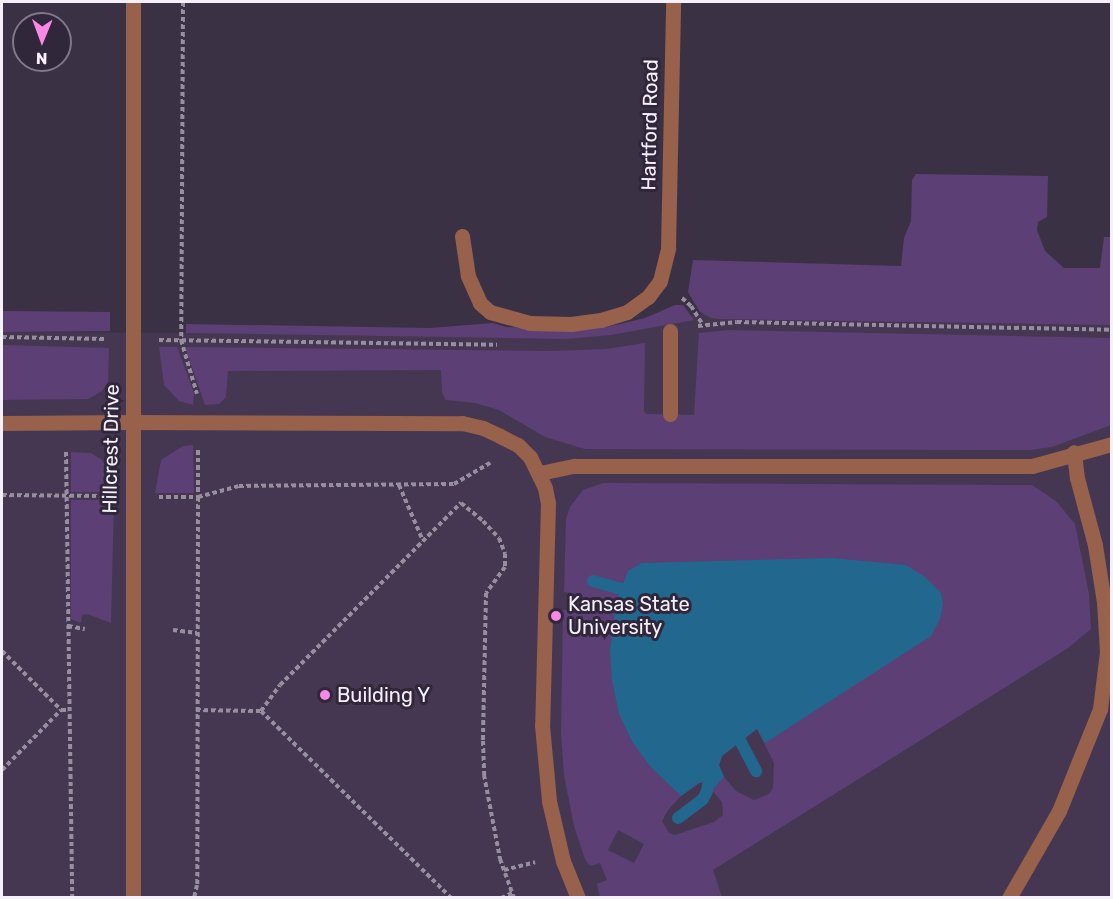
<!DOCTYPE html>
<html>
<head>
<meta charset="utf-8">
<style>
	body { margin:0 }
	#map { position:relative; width:1113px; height:899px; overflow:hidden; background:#3b3145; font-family:Rubik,sans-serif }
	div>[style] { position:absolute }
	.built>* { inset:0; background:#453751 }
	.green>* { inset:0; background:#5c3f75 }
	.water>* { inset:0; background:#22678e }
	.stream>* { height:12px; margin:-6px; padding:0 6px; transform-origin:6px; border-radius:6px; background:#22678e }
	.path>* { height:4px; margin-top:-2px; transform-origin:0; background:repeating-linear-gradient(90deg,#978f9f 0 4.5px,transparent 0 7.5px) }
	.lane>* { height:15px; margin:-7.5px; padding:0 7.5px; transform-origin:7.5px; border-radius:7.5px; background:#97614b }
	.street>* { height:15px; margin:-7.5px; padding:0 7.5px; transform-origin:7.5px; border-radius:7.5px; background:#97614b }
	.dots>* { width:16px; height:16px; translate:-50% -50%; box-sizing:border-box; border:3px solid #31273b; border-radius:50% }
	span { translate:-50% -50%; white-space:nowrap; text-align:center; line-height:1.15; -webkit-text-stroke:6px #31273b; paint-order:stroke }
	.street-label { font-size:20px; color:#f6effc }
	.poi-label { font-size:20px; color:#f6effc }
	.left { translate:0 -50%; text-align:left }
	.frame { position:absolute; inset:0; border:3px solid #f6effc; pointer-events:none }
	.north { position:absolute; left:12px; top:12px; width:60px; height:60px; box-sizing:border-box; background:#31273b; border:2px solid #807788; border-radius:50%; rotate:181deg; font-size:16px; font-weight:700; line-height:24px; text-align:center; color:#f6effc }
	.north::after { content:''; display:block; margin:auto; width:21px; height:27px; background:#fb86e5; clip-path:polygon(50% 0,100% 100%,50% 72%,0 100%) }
</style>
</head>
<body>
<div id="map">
	<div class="built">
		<i style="clip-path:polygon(702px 314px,1111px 316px,1111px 897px,2px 898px,2px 332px,572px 335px)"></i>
	</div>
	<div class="green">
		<i style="clip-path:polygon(916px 174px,1048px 176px,1047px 217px,1038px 222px,1037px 230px,1045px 251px,1064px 268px,1100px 268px,1104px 237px,1111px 237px,1111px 325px,720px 319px,711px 318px,700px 312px,688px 292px,693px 260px,901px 266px,904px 238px,911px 221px,912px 180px)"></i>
		<i style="clip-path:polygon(675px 305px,683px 305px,694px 320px,611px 335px,566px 339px,186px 333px,186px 324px,430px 328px,493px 323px,506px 327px,576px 330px,607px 327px,645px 318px)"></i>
		<i style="clip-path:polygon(2px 311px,110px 312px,110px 331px,2px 332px)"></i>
		<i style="clip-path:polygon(729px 330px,1111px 338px,1111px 425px,1052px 447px,1031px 450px,585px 449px,545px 437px,499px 410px,475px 403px,446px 400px,442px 393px,441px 370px,228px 371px,226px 397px,219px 404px,205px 405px,185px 347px,552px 351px,606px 349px,645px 343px,644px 411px,646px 414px,694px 415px,699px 333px)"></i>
		<i style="clip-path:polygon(2px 345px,109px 348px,108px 382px,102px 391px,88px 399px,2px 400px)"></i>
		<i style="clip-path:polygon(159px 347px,177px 347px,194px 393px,193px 405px,179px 401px,164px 385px)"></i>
		<i style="clip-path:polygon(193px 445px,194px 493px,155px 493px,161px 460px,183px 446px)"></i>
		<i style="clip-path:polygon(71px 452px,91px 453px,102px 460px,110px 472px,114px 492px,71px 492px)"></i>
		<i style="clip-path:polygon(evenodd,603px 483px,1032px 485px,1056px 501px,1075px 524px,1089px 594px,1091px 629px,1068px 648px,713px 870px,722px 897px,600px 898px,597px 884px,607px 880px,600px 863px,590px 866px,585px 859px,574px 826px,564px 775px,561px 733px,563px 610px,571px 610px,572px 593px,564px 592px,566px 519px,570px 507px,583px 490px,603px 483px,757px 729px,774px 763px,773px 788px,769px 794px,754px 800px,736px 791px,724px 777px,719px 765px,722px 756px,729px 749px,757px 729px,603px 483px,700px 783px,706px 783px,722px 802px,723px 815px,714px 822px,675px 835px,669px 833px,662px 821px,668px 810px,681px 796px,700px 783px,603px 483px,618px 830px,644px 844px,634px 863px,608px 850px,618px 830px)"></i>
		<i style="clip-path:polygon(71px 500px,114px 500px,111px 623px,87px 614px,82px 615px,81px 623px,71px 619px)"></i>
	</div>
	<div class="water">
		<i style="clip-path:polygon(832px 558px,906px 565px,925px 577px,941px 593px,943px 604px,940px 619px,931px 636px,765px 743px,757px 729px,722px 756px,719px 765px,724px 777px,712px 790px,706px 783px,700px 782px,681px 796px,650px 766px,633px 743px,619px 714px,612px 680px,610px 651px,616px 602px,628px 571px,642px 563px)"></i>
	</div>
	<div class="stream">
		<i style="left:593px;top:581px;width:44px;rotate:15.9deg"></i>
		<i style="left:733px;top:727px;width:50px;rotate:62.4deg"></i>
		<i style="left:678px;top:818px;width:31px;rotate:-37deg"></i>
		<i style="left:703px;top:799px;width:9px;rotate:-63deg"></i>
		<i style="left:707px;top:791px;width:22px;rotate:-82deg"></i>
	</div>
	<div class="path">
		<i style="left:183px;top:2px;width:338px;rotate:90.3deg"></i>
		<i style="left:181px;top:340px;width:56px;rotate:73.5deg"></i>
		<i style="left:682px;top:298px;width:12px;rotate:42deg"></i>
		<i style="left:691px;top:306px;width:22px;rotate:58deg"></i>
		<i style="left:698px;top:326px;width:39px;rotate:-6deg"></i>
		<i style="left:737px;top:322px;width:375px;rotate:1.2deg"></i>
		<i style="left:2px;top:337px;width:104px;rotate:1.1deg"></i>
		<i style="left:159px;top:340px;width:338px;rotate:0.8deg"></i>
		<i style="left:198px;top:450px;width:47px;rotate:90deg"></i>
		<i style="left:198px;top:497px;width:42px;rotate:-15deg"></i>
		<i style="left:239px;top:486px;width:215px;rotate:-0.5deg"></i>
		<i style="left:454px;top:484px;width:42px;rotate:-30.3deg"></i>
		<i style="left:66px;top:452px;width:446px;rotate:89.2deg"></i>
		<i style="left:399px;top:485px;width:61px;rotate:66.8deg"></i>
		<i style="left:2px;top:495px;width:104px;rotate:0.6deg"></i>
		<i style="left:159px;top:497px;width:39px"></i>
		<i style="left:198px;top:497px;width:388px;rotate:90.1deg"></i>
		<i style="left:197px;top:885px;width:13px;rotate:103deg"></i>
		<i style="left:68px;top:626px;width:17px;rotate:10deg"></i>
		<i style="left:173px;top:630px;width:24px;rotate:7deg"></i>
		<i style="left:2px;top:651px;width:83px;rotate:45deg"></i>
		<i style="left:196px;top:710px;width:65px;rotate:0.9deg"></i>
		<i style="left:261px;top:711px;width:32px;rotate:-54deg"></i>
		<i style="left:280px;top:685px;width:257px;rotate:-45.2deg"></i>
		<i style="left:461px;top:503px;width:28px;rotate:39deg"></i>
		<i style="left:483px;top:521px;width:23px;rotate:47deg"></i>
		<i style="left:499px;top:538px;width:17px;rotate:69deg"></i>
		<i style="left:505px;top:554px;width:13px;rotate:90deg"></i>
		<i style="left:505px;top:567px;width:32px;rotate:126deg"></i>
		<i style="left:486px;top:593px;width:148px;rotate:91.2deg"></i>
		<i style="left:483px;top:741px;width:34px;rotate:88deg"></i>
		<i style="left:484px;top:775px;width:86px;rotate:79.2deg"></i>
		<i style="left:500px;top:859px;width:41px;rotate:70.3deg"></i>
		<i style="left:261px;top:711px;width:267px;rotate:44.5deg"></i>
		<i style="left:2px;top:770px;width:84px;rotate:-45.5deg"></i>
		<i style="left:61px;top:710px;width:8px"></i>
		<i style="left:504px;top:870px;width:32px;rotate:-14deg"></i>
		<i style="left:501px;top:898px;width:12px;rotate:-24deg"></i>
	</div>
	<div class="lane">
		<i style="left:462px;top:236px;width:40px;rotate:81.5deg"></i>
		<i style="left:468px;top:276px;width:30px;rotate:66deg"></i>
		<i style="left:480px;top:303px;width:13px;rotate:42deg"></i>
		<i style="left:490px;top:312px;width:41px;rotate:15.4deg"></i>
		<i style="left:530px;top:323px;width:41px;rotate:1.4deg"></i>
		<i style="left:571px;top:324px;width:30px;rotate:-8deg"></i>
		<i style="left:601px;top:320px;width:27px;rotate:-17deg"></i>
		<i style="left:627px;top:312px;width:26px;rotate:-36deg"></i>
		<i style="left:648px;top:297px;width:20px;rotate:-53deg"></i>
		<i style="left:660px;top:281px;width:34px;rotate:-76deg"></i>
		<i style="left:670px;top:414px;width:83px;rotate:-90deg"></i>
		<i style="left:132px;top:422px;width:330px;rotate:0.2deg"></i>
		<i style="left:462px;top:423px;width:22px;rotate:13deg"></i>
		<i style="left:483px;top:428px;width:19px;rotate:25deg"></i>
		<i style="left:500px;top:436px;width:20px;rotate:27deg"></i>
		<i style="left:518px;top:445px;width:17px;rotate:45deg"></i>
		<i style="left:530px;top:457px;width:34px;rotate:64deg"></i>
		<i style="left:545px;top:488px;width:15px;rotate:79deg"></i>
		<i style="left:548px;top:503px;width:222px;rotate:91.5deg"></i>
		<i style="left:542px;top:725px;width:76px;rotate:84.7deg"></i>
		<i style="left:549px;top:801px;width:62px;rotate:76.9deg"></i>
		<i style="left:563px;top:861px;width:40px;rotate:68deg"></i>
		<i style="left:540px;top:473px;width:35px;rotate:-12deg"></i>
		<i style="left:574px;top:466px;width:458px"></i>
		<i style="left:1032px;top:466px;width:83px;rotate:-15.4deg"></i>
		<i style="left:1009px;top:898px;width:100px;rotate:-60.1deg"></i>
		<i style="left:1059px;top:811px;width:110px;rotate:-68.1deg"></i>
		<i style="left:1100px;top:709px;width:57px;rotate:-83deg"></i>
		<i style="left:1107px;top:652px;width:50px;rotate:-93.4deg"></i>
		<i style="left:1104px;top:602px;width:58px;rotate:-99deg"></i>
		<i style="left:1095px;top:545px;width:69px;rotate:-105deg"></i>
		<i style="left:1077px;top:478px;width:26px;rotate:-97deg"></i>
	</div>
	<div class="street">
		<i style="left:668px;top:248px;width:246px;rotate:-88.8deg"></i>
		<i style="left:2px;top:423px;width:130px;rotate:-0.4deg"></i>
		<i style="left:133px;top:898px;width:896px;rotate:-90deg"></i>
	</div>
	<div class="dots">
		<i style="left:556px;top:616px;background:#fb86e5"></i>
		<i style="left:325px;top:695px;background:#fb86e5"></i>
	</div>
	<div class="street-label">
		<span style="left:650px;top:125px;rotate:-89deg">Hartford Road</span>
		<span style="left:111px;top:449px;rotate:-89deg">Hillcrest Drive</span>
	</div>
	<div class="poi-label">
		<span class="left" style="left:568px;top:616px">Kansas State<br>University</span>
		<span class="left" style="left:337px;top:695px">Building Y</span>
	</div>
	<div class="frame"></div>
	<div class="north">N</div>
</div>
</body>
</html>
